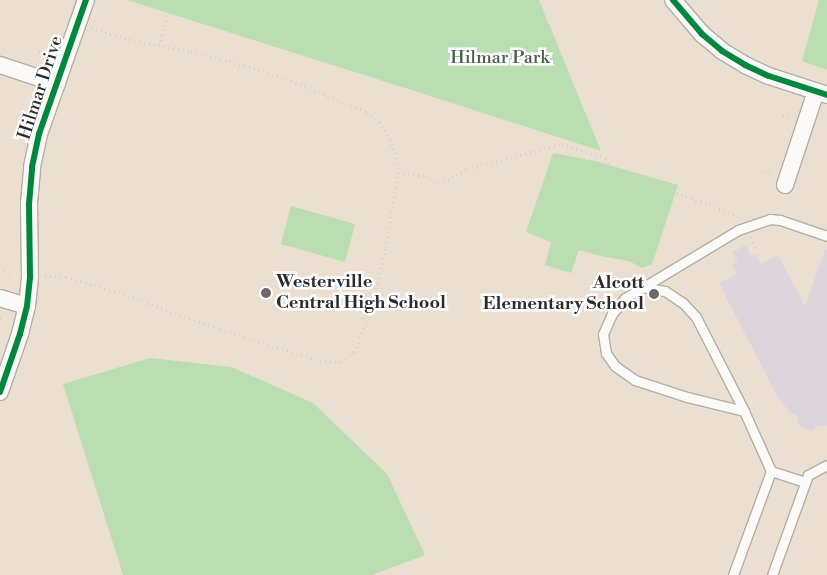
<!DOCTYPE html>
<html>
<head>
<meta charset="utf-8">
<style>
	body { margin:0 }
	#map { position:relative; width:827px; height:575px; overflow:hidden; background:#eadfd0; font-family:"Libre Bodoni",serif }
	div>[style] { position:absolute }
	.green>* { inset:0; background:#baddb1 }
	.building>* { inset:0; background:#ded4dc }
	.path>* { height:3px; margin-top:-1.5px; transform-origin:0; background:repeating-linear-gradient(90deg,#d4d1cd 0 1px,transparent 0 5px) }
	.roads { filter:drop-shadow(1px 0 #b4aea4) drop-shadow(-1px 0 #b4aea4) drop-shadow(0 1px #b4aea4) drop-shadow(0 -1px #b4aea4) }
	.lane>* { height:9px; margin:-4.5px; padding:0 4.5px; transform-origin:4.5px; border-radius:4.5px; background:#fcfaf8 }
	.street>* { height:16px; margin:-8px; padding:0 8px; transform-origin:8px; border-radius:8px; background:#fcfaf8 }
	.cycleway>* { height:6px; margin:-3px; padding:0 3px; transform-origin:3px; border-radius:3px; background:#00873e }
	.dots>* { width:14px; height:14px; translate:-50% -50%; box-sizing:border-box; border:2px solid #fff; border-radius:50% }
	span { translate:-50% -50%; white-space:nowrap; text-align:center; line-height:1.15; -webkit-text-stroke:5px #fff; paint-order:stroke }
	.park-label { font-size:18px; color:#4a604c }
	.street-label { font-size:18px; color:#2b2b2b }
	.poi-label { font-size:18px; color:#2b2b2b; font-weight:700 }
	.left { translate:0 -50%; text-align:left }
	.right { translate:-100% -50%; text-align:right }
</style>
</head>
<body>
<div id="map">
	<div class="green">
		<i style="clip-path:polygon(127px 0,539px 0,601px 151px,418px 92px)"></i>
		<i style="clip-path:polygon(819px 0,827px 0,827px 70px,802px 61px)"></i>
		<i style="clip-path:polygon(553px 153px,595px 161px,678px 185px,652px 264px,642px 268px,629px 261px,605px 257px,579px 250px,571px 273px,545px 265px,551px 242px,526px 232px)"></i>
		<i style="clip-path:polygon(291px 206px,355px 224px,345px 262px,281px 244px)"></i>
		<i style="clip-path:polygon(150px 358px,231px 367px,313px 403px,387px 474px,425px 555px,372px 575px,123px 575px,63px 384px)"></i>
	</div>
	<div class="building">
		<i style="clip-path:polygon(746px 245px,751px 256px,756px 254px,761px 264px,778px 255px,805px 306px,825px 250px,827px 250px,827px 426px,817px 426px,812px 431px,799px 426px,797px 416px,790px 412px,778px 398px,719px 283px,737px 274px,732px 265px,738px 262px,732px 252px)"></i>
	</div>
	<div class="path">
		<i style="left:91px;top:28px;width:45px;rotate:16.8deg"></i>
		<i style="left:134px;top:41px;width:58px;rotate:10deg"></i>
		<i style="left:191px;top:51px;width:69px;rotate:15deg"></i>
		<i style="left:258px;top:69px;width:45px;rotate:19.7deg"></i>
		<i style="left:300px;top:84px;width:73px;rotate:22.7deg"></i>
		<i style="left:367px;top:112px;width:16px;rotate:40deg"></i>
		<i style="left:379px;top:122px;width:15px;rotate:53deg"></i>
		<i style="left:388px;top:134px;width:26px;rotate:69deg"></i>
		<i style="left:397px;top:158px;width:15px;rotate:86deg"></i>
		<i style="left:398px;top:173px;width:27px;rotate:6deg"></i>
		<i style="left:425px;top:176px;width:14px;rotate:25deg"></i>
		<i style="left:438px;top:182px;width:15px;rotate:-16deg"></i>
		<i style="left:452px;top:178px;width:17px;rotate:-31deg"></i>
		<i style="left:467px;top:169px;width:98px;rotate:-14.7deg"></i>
		<i style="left:562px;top:144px;width:47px;rotate:17.3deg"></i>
		<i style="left:607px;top:158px;width:12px;rotate:70deg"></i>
		<i style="left:611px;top:169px;width:137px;rotate:20deg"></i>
		<i style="left:159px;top:45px;width:47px;rotate:-73.9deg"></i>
		<i style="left:39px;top:51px;width:12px;rotate:20deg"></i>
		<i style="left:783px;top:115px;width:9px;rotate:18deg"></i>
		<i style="left:765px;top:171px;width:9px;rotate:18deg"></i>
		<i style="left:751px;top:237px;width:11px;rotate:63deg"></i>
		<i style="left:3px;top:271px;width:9px;rotate:6deg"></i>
		<i style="left:45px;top:276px;width:21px;rotate:3deg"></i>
		<i style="left:66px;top:277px;width:50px;rotate:16.3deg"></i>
		<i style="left:114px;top:291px;width:113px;rotate:19.7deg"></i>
		<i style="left:220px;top:329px;width:105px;rotate:17.7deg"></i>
		<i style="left:320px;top:361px;width:22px;rotate:3deg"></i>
		<i style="left:342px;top:362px;width:16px;rotate:-40deg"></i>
		<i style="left:354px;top:352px;width:33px;rotate:-67deg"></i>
		<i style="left:367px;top:322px;width:77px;rotate:-75.8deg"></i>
		<i style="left:386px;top:247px;width:75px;rotate:-80.8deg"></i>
		<i style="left:0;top:319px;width:4px"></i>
	</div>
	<div class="roads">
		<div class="lane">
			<i style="left:642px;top:287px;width:23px;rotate:10deg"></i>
			<i style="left:665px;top:291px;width:22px;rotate:34deg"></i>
			<i style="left:683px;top:303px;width:19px;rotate:47deg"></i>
			<i style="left:696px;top:317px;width:106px;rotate:62.9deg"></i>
			<i style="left:744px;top:411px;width:66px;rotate:65.8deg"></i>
			<i style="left:771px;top:471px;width:111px;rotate:110.1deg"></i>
			<i style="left:744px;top:411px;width:59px;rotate:-166.2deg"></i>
			<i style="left:687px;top:397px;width:55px;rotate:-161.9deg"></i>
			<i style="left:635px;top:380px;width:24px;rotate:-145deg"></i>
			<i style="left:615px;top:366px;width:16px;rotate:-125deg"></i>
			<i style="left:606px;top:353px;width:19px;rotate:-99deg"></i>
			<i style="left:603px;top:334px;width:22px;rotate:-66deg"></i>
			<i style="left:612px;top:314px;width:21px;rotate:-51deg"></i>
			<i style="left:625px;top:298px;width:132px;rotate:-31deg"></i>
			<i style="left:738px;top:230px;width:34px;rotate:-19deg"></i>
			<i style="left:770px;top:219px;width:10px;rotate:6deg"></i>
			<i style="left:780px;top:220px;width:50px;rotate:18.8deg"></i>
			<i style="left:771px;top:471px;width:36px;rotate:18deg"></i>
			<i style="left:772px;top:575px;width:106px;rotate:-70.2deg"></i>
			<i style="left:808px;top:475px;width:21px;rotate:-28deg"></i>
		</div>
		<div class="street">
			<i style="left:673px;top:0;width:45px;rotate:49.5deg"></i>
			<i style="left:702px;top:34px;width:26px;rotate:40deg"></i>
			<i style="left:722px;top:51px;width:27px;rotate:31deg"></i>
			<i style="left:745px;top:65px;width:26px;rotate:25deg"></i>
			<i style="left:769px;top:76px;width:61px;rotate:18.1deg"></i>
			<i style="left:0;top:65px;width:60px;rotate:18.4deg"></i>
			<i style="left:785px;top:185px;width:99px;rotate:-71.7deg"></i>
			<i style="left:0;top:298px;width:28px;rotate:17deg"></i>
			<i style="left:0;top:392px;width:61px;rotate:-71deg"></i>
			<i style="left:20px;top:334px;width:29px;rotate:-76deg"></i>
			<i style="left:27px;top:306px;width:29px;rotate:-84deg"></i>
			<i style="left:30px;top:277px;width:73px;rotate:-90.8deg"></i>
			<i style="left:29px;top:204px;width:37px;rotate:-85deg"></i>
			<i style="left:32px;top:167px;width:34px;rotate:-78deg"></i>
			<i style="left:39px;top:134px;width:142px;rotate:-70.7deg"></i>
		</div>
	</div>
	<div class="cycleway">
		<i style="left:673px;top:0;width:45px;rotate:49.5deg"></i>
		<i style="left:702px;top:34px;width:26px;rotate:40deg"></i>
		<i style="left:722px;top:51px;width:27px;rotate:31deg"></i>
		<i style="left:745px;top:65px;width:26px;rotate:25deg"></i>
		<i style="left:769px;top:76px;width:61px;rotate:18.1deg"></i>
		<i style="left:0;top:392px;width:61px;rotate:-71deg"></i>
		<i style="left:20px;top:334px;width:29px;rotate:-76deg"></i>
		<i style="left:27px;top:306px;width:29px;rotate:-84deg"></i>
		<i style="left:30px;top:277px;width:73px;rotate:-90.8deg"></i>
		<i style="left:29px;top:204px;width:37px;rotate:-85deg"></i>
		<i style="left:32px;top:167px;width:34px;rotate:-78deg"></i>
		<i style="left:39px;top:134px;width:142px;rotate:-70.7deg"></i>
	</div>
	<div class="dots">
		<i style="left:266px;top:293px;background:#6e6a65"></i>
		<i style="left:654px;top:294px;background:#6e6a65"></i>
	</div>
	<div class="park-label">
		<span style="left:500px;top:58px">Hilmar Park</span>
	</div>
	<div class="street-label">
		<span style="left:41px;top:88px;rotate:-72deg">Hilmar Drive</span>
	</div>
	<div class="poi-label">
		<span class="left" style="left:276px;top:293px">Westerville<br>Central High School</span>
		<span class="right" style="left:644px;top:294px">Alcott<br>Elementary School</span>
	</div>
</div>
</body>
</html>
